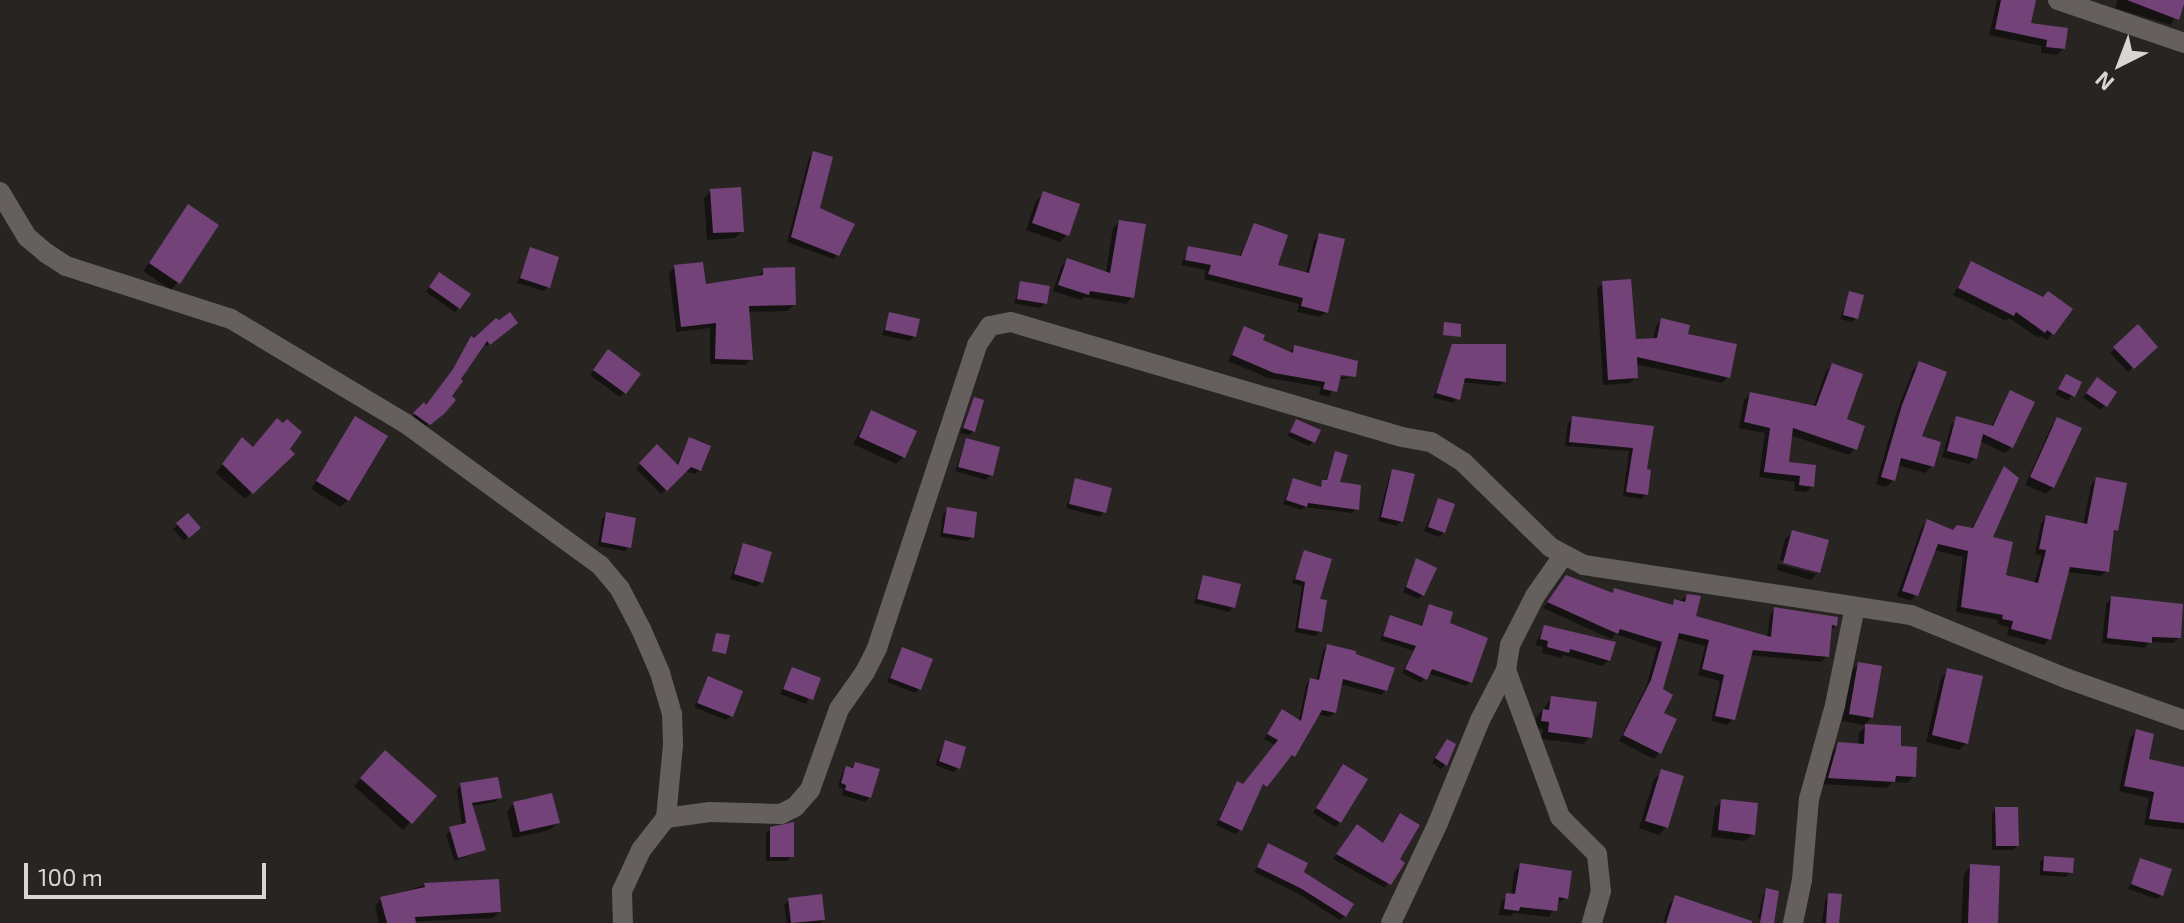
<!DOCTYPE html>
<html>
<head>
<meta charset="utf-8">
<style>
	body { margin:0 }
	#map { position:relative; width:2184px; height:923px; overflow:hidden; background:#282422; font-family:"Exo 2",sans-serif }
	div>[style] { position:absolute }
	.shadow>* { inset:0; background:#0007 }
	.building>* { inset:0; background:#724279 }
	.street>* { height:20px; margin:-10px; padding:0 10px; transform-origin:10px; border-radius:10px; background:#65605e }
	span { translate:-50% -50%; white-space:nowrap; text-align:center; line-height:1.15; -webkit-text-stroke:6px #282422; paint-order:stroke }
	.north { position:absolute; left:2080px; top:24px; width:80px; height:80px; -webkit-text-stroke:6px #282422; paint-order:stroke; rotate:222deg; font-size:22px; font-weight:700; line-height:32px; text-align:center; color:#d8d6d4 }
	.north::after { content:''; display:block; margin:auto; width:28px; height:36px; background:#d8d6d4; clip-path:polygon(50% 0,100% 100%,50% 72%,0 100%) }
	.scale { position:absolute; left:24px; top:863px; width:242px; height:36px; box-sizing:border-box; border:4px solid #d8d6d4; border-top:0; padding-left:10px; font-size:24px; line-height:28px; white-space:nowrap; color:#d8d6d4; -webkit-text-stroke:6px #282422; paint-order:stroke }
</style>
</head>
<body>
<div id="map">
	<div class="shadow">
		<i style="clip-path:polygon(1997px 0,2034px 0,2029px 25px,2064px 48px,2057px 55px,2041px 53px,2041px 46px,1989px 35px)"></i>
		<i style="clip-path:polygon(2118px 0,2183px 0,2171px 25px,2115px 8px)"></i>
		<i style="clip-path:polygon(814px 154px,818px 209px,838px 255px,833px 259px,787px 242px,809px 158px)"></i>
		<i style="clip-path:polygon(711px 191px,742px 231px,735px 238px,707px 240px,704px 198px)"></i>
		<i style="clip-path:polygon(1043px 194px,1067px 234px,1060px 242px,1026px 230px,1036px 201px)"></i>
		<i style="clip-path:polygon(188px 207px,178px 282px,171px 290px,143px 271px)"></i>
		<i style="clip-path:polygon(1120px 222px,1132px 297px,1126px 304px,1084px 297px,1081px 300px,1053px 291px,1061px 267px,1068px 260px,1106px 273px,1113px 228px)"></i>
		<i style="clip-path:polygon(1254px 225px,1275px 266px,1306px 274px,1314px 241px,1319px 235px,1326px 312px,1320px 317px,1297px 312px,1299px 304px,1204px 279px,1206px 270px,1181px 265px,1189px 248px,1239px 258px)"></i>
		<i style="clip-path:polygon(530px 250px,548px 287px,544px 291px,517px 283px)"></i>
		<i style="clip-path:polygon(1971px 264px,2042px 299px,2070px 309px,2047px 340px,2040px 336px,2038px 338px,2009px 318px,2006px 321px,1953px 295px)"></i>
		<i style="clip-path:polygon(675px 267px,704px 286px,758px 276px,764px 270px,794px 305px,788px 311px,747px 312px,751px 359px,745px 365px,710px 364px,710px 328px,676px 332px,669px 273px)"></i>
		<i style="clip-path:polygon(435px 280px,459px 308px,455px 312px,426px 292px)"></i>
		<i style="clip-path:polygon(1021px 283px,1045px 303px,1040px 308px,1014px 303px)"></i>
		<i style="clip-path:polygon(1603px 283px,1634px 341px,1653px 340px,1656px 326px,1662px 320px,1686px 335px,1728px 377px,1722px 383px,1635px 364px,1636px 377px,1630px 383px,1603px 385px,1597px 289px)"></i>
		<i style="clip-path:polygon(1850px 293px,1856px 318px,1852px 322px,1840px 319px)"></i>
		<i style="clip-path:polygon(890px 314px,914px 336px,910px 341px,882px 335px)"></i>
		<i style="clip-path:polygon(515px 323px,487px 346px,484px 343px,449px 397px,453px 400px,426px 426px,412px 416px,425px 407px,475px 341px)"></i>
		<i style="clip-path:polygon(2138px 327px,2156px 347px,2128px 372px,2110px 353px)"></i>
		<i style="clip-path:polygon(1245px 328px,1263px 336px,1261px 341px,1289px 353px,1295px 348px,1356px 363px,1354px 376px,1331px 372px,1330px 375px,1351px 378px,1337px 380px,1329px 397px,1319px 394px,1321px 387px,1268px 378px,1228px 361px)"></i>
		<i style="clip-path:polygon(1453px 346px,1504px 382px,1499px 386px,1462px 382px,1454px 403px,1433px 398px)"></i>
		<i style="clip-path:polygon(604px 356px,638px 374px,620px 397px,590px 375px)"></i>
		<i style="clip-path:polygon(1920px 363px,1919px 438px,1932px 466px,1925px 473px,1897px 465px,1893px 480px,1886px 487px,1876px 484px,1896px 414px,1913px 370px)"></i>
		<i style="clip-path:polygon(1832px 365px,1844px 421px,1855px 449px,1849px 455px,1790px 435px,1787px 464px,1812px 486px,1806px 492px,1794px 491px,1795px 482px,1759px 477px,1765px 433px,1739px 428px,1744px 400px,1751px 394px,1813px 408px,1826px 371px)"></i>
		<i style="clip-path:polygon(2066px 377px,2079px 383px,2068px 401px,2055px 394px)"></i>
		<i style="clip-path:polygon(2093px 384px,2115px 392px,2101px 410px,2083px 398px)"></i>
		<i style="clip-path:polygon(2010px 392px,2011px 447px,2005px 453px,1980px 441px,1975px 458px,1969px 464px,1942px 457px,1951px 425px,1957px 419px,1991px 427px)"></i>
		<i style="clip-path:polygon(974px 399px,973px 431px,969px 435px,960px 433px)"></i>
		<i style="clip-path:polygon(871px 412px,903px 457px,896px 464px,853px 444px)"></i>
		<i style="clip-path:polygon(1573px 418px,1651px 428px,1644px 471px,1646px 494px,1641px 499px,1623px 496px,1629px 451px,1565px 446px,1568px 423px)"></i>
		<i style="clip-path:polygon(356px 419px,348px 500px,340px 507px,311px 489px)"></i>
		<i style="clip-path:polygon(2058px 420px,2053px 487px,2046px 494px,2025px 485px,2051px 427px)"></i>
		<i style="clip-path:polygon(1297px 422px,1313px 442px,1309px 446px,1287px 436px)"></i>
		<i style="clip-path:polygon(689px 439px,699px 470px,695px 474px,685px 471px,661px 494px,636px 469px,657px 447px,676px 466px)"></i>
		<i style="clip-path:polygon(966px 440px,991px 475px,986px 480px,955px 471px)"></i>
		<i style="clip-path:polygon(235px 447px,287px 450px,292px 454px,245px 499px,216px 473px)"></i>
		<i style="clip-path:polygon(1336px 454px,1337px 484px,1357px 509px,1352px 513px,1305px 507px,1301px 510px,1283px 504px,1293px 480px,1318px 488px,1325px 482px)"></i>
		<i style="clip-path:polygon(2004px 468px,1990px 539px,2004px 576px,2034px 584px,2042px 556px,2035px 554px,2041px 523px,2046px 518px,2083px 525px,2091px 485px,2096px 479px,2116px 530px,2111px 535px,2107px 571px,2101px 576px,2066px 572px,2049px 639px,2044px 645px,2007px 635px,2009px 627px,1997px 624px,1998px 620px,1956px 612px,1963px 557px,1934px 550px,1916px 595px,1911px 601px,1897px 596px,1922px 527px,1927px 522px,1953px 532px,1971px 530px)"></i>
		<i style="clip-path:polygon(1393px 471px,1401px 521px,1397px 526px,1378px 521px,1389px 476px)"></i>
		<i style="clip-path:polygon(1076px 481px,1104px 512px,1100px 517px,1066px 508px)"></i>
		<i style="clip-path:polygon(1438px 500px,1444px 532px,1439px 537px,1424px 531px)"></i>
		<i style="clip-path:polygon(948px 509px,972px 537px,967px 541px,940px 537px,943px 514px)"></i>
		<i style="clip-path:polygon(607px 514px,629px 547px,625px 551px,598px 546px,602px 519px)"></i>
		<i style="clip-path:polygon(188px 516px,198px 528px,184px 541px,173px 529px)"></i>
		<i style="clip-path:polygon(1793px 532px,1818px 572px,1816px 574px,1816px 570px,1780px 560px,1785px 539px)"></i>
		<i style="clip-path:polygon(744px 545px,761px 582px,757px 587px,730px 579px)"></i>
		<i style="clip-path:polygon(1305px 552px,1317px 600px,1320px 631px,1316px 636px,1295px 632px,1302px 586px,1292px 583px)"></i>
		<i style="clip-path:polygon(1417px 560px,1423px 594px,1418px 599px,1403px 592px)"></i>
		<i style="clip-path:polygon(1778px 564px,1816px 574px,1811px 580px,1777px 570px)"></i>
		<i style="clip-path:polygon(1203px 577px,1233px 607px,1229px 612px,1194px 603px)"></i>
		<i style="clip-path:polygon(1560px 583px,1611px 595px,1615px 590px,1670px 606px,1688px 596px,1694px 617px,1767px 638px,1770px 615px,1775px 609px,1836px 625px,1830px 631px,1827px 656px,1821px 662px,1749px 655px,1733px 719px,1727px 725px,1711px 721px,1720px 681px,1698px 675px,1705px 646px,1675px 638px,1661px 690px,1659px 753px,1654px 759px,1619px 741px,1646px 687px,1657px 648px,1615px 634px,1611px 639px,1543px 608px)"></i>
		<i style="clip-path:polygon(2112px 598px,2179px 637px,2173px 643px,2150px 642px,2144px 648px,2102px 643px,2106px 604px)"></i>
		<i style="clip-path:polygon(1430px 606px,1447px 624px,1470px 682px,1466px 686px,1428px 673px,1421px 683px,1402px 673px,1414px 651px,1380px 640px,1390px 617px,1420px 628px)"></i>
		<i style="clip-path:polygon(1544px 627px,1609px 660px,1602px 666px,1564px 655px,1561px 658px,1542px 653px,1543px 647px,1535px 645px)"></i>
		<i style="clip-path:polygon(1327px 646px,1386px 690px,1381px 695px,1340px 684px,1334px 712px,1330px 717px,1317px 714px,1293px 755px,1259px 789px,1240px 830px,1235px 834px,1216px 825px,1233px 788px,1238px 784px,1243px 786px,1275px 745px,1264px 739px,1278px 716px,1282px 712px,1299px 721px,1306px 685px,1310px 680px,1316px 681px,1323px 651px)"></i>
		<i style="clip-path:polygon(902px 649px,919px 689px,915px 693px,887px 682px)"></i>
		<i style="clip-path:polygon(1859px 664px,1871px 718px,1864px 725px,1842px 721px,1851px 671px)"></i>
		<i style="clip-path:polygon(792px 669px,818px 679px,806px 704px,780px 694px)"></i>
		<i style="clip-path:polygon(1948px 671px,1966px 743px,1959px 750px,1926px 742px,1941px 678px)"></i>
		<i style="clip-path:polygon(708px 679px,731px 716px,726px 720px,694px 707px)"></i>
		<i style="clip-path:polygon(1552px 698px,1590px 737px,1583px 744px,1541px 739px,1543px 729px,1535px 728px,1536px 718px)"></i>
		<i style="clip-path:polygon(1866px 726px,1898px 748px,1914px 776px,1907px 783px,1893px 782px,1886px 788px,1823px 784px,1832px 752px,1839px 744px,1858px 746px,1859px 733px)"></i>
		<i style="clip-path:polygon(2136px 732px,2146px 761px,2184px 769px,2184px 830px,2144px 825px,2149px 798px,2119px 791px,2130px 738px)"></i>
		<i style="clip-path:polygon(945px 742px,958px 768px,953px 772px,935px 765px)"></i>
		<i style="clip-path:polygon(1443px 746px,1445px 765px,1441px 769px,1432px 763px)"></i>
		<i style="clip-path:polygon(378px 759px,434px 796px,403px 830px,354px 786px)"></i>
		<i style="clip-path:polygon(856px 764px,870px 797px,865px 802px,842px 795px,843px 789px,838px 787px,842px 773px)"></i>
		<i style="clip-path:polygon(1339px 771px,1340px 822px,1335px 827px,1313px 813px)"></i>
		<i style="clip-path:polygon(1662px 772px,1666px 827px,1659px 835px,1639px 828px,1654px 779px)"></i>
		<i style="clip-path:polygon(461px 785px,500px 797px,495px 802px,471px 806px,484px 850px,454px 861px,446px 834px,462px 826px,457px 789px)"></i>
		<i style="clip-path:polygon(1722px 801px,1753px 834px,1745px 841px,1711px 837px,1715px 808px)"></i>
		<i style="clip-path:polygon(514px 804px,557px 823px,550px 830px,513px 838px,507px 811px)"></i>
		<i style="clip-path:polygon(1996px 809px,2017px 845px,2013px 850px,1992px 850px,1992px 813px)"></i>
		<i style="clip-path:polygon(1396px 820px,1397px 860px,1385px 888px,1333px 859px,1352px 831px,1382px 845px)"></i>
		<i style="clip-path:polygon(771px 829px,792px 856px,787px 861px,766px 861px,766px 833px)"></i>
		<i style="clip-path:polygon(1269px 846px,1301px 873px,1345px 916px,1340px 920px,1297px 893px,1254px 872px)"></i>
		<i style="clip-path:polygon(2045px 858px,2071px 872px,2066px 877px,2040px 875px,2040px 862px)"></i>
		<i style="clip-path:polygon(2141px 860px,2161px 895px,2157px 899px,2128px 889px)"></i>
		<i style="clip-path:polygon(1521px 865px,1566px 898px,1556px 904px,1549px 917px,1514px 913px,1511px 916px,1499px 915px,1501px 901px,1511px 895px,1514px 872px)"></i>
		<i style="clip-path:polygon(1971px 866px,1996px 923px,1961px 923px,1964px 874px)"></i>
		<i style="clip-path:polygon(425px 885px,499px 912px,493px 918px,379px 923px,375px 906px,381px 899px)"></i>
		<i style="clip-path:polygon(1767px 891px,1768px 919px,1758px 918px,1763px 895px)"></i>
		<i style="clip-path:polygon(1829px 895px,1837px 923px,1822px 923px,1825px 900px)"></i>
		<i style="clip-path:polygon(1676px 898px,1750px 923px,1663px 923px,1669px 904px)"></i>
		<i style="clip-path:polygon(789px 900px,823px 920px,820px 923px,787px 923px,784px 905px)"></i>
	</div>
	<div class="building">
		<i style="clip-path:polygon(2001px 0,2036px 0,2031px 23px,2068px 28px,2065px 49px,2046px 47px,2047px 40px,1995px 29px)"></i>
		<i style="clip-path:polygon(2127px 0,2184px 0,2184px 4px,2179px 20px)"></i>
		<i style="clip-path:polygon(813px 151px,833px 157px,820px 208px,855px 224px,839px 256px,791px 237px)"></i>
		<i style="clip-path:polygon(741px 187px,744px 232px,713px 233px,710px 189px)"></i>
		<i style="clip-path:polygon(1043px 191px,1080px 204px,1069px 236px,1032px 223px)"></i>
		<i style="clip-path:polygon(188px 204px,219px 225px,180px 284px,149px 263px)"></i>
		<i style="clip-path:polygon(1119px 220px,1146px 224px,1134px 298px,1090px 291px,1089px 295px,1058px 285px,1067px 258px,1110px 273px)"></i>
		<i style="clip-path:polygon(1254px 223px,1288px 235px,1278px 265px,1309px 273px,1319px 233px,1345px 239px,1328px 313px,1301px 306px,1303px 298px,1208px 274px,1211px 265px,1185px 260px,1188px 246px,1241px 256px)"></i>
		<i style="clip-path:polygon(530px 247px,559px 257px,550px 288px,520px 278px)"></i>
		<i style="clip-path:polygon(1971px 261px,2043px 297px,2048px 291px,2073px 309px,2054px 335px,2047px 330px,2045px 333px,2016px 312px,2014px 316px,1958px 288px)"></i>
		<i style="clip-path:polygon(703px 262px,706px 284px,763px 275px,763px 268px,795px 267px,796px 305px,749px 306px,753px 360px,715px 359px,716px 323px,681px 327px,674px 265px)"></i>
		<i style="clip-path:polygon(439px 272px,471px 294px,460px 309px,429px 287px)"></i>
		<i style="clip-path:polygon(1631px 279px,1636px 339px,1657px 338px,1661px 318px,1690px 325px,1688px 334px,1737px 344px,1730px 378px,1637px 357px,1638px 378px,1608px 380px,1602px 281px)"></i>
		<i style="clip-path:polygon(1020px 281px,1050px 286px,1047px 304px,1017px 299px)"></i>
		<i style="clip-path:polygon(1849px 291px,1864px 295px,1858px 319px,1843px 315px)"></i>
		<i style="clip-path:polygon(510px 312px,518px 323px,490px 345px,487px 341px,461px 379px,463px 381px,452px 396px,456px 400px,444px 414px,430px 425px,413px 413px,424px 402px,426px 405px,453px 369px,471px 336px,474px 338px,496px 318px,499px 320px)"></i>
		<i style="clip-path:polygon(889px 312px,920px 319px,916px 337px,885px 330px)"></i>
		<i style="clip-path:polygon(1444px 322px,1461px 324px,1461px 337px,1443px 335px)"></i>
		<i style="clip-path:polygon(2138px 324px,2158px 347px,2134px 369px,2113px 347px)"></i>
		<i style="clip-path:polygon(1244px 326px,1265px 335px,1263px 340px,1293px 353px,1294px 345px,1358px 361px,1356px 377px,1341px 375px,1337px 392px,1323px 389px,1325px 382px,1274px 373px,1232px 355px)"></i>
		<i style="clip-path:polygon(1452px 344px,1506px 344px,1506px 382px,1465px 378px,1460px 400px,1436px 393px)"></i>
		<i style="clip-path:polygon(608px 349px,641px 374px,626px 394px,593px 370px)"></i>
		<i style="clip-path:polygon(1919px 361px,1947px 372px,1922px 436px,1941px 442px,1934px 467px,1901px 458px,1895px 481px,1881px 477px,1902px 405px)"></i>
		<i style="clip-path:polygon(1832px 363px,1863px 374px,1847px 419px,1865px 426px,1857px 450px,1793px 428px,1789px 462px,1816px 465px,1814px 487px,1799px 485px,1800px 476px,1764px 472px,1770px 428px,1744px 422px,1750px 392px,1816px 406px)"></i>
		<i style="clip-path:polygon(2066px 374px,2082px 382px,2075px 397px,2058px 389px)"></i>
		<i style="clip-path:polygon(2097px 377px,2117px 392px,2107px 407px,2086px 393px)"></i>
		<i style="clip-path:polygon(2010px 390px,2035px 402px,2013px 448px,1983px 434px,1977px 459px,1947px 451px,1956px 416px,1993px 426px)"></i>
		<i style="clip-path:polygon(974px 397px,984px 400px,975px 432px,963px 428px)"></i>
		<i style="clip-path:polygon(871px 410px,917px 431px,905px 458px,859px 437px)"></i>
		<i style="clip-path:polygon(355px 416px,388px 436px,349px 501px,316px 481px)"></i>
		<i style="clip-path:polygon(1572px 416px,1654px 426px,1647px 469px,1651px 470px,1648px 495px,1626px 492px,1633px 448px,1569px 442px)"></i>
		<i style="clip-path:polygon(2057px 417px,2082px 428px,2054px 488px,2030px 477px)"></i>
		<i style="clip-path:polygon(277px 418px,283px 423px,287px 419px,302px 432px,290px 449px,295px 454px,253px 494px,222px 464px,242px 437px,253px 447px)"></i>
		<i style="clip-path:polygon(1296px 419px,1321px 430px,1315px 443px,1290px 432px)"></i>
		<i style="clip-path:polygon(689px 437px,711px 446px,701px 471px,691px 467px,667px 491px,639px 463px,657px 444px,678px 465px)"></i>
		<i style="clip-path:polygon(966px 438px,1000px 447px,993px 476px,958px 467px)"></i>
		<i style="clip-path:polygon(1335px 451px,1348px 455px,1340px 482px,1361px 485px,1359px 510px,1308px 503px,1307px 507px,1286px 500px,1293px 478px,1321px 487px,1322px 480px,1327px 480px)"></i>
		<i style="clip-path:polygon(2004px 466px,2019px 478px,1993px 537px,2013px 542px,2006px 575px,2038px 583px,2046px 550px,2039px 549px,2046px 515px,2087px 524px,2096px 477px,2127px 483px,2118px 531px,2114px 530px,2109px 572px,2070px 567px,2051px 640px,2011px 629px,2013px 621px,2002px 619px,2003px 615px,1961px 607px,1968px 551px,1938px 544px,1918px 596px,1902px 591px,1927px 519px,1953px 530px,1957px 525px,1973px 528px)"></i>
		<i style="clip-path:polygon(1392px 469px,1415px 474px,1403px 522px,1381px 517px)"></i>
		<i style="clip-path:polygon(1075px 478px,1112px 488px,1106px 513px,1069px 504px)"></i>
		<i style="clip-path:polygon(1438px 498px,1455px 504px,1445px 533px,1428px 527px)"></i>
		<i style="clip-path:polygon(947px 507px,977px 512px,974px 538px,943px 533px)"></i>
		<i style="clip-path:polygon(606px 512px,636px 518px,631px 548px,601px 542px)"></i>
		<i style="clip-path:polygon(188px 513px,201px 528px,189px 538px,176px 523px)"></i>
		<i style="clip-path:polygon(1792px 530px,1829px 540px,1820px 573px,1783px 563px)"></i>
		<i style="clip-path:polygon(743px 543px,772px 552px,763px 583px,734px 574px)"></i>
		<i style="clip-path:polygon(1304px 550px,1332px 559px,1320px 599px,1327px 600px,1322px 632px,1298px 628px,1305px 582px,1295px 579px)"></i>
		<i style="clip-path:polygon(1416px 558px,1437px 568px,1424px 596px,1406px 587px)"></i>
		<i style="clip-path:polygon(1203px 575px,1241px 584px,1235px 608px,1197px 599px)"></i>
		<i style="clip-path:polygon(1566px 575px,1613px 593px,1614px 588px,1673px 605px,1674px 599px,1685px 602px,1687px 594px,1701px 596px,1696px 616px,1771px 637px,1774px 607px,1838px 617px,1837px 626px,1832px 625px,1829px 657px,1753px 650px,1735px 720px,1715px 716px,1724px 675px,1702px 669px,1709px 640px,1679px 633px,1663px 689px,1673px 695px,1664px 713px,1677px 719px,1661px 754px,1623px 735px,1651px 680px,1662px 642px,1620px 629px,1618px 634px,1547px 602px)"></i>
		<i style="clip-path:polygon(2111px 596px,2183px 604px,2181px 638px,2152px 637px,2152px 643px,2107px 638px)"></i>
		<i style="clip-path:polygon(1429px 604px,1453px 612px,1450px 623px,1488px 638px,1472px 683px,1432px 669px,1427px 680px,1405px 669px,1416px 646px,1383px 636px,1390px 615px,1422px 626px)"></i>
		<i style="clip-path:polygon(1544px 625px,1616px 642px,1610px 661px,1570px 649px,1569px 653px,1547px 647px,1548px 641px,1540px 639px)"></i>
		<i style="clip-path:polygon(716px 633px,730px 635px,726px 654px,712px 651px)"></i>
		<i style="clip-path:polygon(1327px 644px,1356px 651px,1356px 654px,1395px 668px,1387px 691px,1343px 679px,1336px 713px,1322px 710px,1295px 757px,1292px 755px,1267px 787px,1263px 784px,1242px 831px,1219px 820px,1237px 781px,1243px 784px,1278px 740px,1267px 734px,1282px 709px,1301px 721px,1310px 678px,1319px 680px)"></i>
		<i style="clip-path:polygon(902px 647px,933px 659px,921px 690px,890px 678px)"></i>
		<i style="clip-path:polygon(1858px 662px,1882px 666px,1873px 718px,1849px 714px)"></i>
		<i style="clip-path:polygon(792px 667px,821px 678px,813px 700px,783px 689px)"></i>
		<i style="clip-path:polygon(1947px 668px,1983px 676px,1968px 744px,1932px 735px)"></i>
		<i style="clip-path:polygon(708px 676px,743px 691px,733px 717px,697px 703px)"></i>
		<i style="clip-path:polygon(1551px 696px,1597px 702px,1592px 738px,1548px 732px,1549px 722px,1541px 721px,1543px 709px,1549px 710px)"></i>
		<i style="clip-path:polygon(1865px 724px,1901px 726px,1901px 746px,1917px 747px,1916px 777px,1896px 776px,1895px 782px,1828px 778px,1838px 742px,1864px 744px)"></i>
		<i style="clip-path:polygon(2136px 729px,2154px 734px,2149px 759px,2184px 767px,2184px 823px,2149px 819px,2154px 792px,2124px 786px)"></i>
		<i style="clip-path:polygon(1447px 739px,1456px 744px,1447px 766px,1435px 758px)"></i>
		<i style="clip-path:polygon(945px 740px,966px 747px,960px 769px,939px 761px)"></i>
		<i style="clip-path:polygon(385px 750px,437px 796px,412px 824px,360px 778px)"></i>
		<i style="clip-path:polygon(855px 762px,880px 769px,871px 798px,845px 790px,846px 785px,841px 783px,846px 766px,853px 768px)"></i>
		<i style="clip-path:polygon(1343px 764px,1368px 779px,1341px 823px,1316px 808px)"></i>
		<i style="clip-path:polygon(1661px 769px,1684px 776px,1668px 828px,1645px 821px)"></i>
		<i style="clip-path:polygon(498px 777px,502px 798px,472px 803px,486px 850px,458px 858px,449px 827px,466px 823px,460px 783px)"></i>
		<i style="clip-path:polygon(552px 793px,560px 823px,520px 832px,513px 802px)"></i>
		<i style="clip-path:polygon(1721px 799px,1758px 803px,1755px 835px,1718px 830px)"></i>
		<i style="clip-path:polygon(1995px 807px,2018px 807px,2019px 846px,1996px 846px)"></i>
		<i style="clip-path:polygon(1400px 813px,1420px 825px,1400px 859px,1405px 863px,1391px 885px,1336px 854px,1357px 824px,1383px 843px)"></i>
		<i style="clip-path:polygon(794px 822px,794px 857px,770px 857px,770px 827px)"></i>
		<i style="clip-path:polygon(1268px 843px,1308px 863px,1304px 872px,1354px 904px,1346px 917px,1302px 889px,1257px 867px)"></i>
		<i style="clip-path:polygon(2044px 856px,2074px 858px,2073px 873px,2043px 871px)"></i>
		<i style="clip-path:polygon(2140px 858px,2172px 869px,2163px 896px,2131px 884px)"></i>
		<i style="clip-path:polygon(1520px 863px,1572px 871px,1568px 899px,1559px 897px,1557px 911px,1520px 907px,1519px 911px,1504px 909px,1506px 893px,1515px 894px)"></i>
		<i style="clip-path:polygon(1970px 864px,2000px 866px,1998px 923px,1968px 923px)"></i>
		<i style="clip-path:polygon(499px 879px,501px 912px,415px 917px,416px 923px,387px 923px,380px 897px,425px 887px,424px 883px)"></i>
		<i style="clip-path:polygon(1766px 888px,1779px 891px,1774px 923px,1760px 923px)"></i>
		<i style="clip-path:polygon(1828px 893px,1842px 894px,1839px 923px,1826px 923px)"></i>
		<i style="clip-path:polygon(822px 894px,825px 920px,791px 923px,788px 898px)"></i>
		<i style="clip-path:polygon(1675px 895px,1752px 921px,1752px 923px,1666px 923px)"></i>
	</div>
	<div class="street">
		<i style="left:2058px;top:0;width:133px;rotate:18.8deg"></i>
		<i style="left:0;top:192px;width:52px;rotate:59deg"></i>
		<i style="left:27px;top:237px;width:25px;rotate:40deg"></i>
		<i style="left:46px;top:253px;width:24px;rotate:33deg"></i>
		<i style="left:66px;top:266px;width:173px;rotate:17.8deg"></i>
		<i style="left:231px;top:319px;width:203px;rotate:30.9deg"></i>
		<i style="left:405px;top:423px;width:241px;rotate:36.1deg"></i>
		<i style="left:600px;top:565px;width:31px;rotate:50deg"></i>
		<i style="left:620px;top:589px;width:45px;rotate:62.3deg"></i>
		<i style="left:641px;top:629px;width:48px;rotate:66.6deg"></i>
		<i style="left:660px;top:673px;width:43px;rotate:73.7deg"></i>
		<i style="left:672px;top:714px;width:31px;rotate:88deg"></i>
		<i style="left:673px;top:745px;width:73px;rotate:95.5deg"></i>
		<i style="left:1563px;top:556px;width:49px;rotate:125deg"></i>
		<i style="left:1535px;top:596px;width:55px;rotate:117deg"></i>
		<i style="left:1510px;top:645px;width:25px;rotate:99deg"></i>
		<i style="left:1506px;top:670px;width:157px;rotate:69.8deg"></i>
		<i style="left:1560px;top:817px;width:52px;rotate:45deg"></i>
		<i style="left:1597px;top:854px;width:37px;rotate:84deg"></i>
		<i style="left:1601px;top:891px;width:33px;rotate:106deg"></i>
		<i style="left:623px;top:923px;width:32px;rotate:-92deg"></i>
		<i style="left:622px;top:891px;width:45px;rotate:-65.1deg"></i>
		<i style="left:641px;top:850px;width:41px;rotate:-52deg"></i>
		<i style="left:666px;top:818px;width:44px;rotate:-7.8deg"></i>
		<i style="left:710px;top:812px;width:71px;rotate:1.6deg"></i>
		<i style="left:781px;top:814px;width:16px;rotate:-27deg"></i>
		<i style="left:795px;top:807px;width:23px;rotate:-49deg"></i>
		<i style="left:810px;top:790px;width:86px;rotate:-70.3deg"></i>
		<i style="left:839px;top:709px;width:45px;rotate:-54.9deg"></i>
		<i style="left:865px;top:672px;width:27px;rotate:-63deg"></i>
		<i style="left:877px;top:648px;width:319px;rotate:-71.7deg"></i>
		<i style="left:977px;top:345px;width:23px;rotate:-56deg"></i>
		<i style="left:990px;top:326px;width:21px;rotate:-11deg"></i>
		<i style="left:1011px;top:322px;width:408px;rotate:16.4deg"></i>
		<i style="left:1402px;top:437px;width:29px;rotate:10deg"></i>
		<i style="left:1431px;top:442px;width:38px;rotate:32deg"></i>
		<i style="left:1463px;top:462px;width:122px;rotate:44.3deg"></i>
		<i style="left:1550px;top:547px;width:38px;rotate:28deg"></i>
		<i style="left:1584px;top:565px;width:331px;rotate:8.7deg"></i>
		<i style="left:1911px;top:615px;width:170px;rotate:22.2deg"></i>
		<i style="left:2068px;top:679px;width:123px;rotate:19.5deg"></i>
		<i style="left:1391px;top:923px;width:110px;rotate:-64.8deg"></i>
		<i style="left:1438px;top:823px;width:111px;rotate:-67.8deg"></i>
		<i style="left:1480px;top:720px;width:56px;rotate:-62.5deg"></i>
		<i style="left:1793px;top:923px;width:44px;rotate:-78.2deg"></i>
		<i style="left:1802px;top:880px;width:81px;rotate:-85.1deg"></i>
		<i style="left:1809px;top:799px;width:98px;rotate:-74.5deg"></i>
		<i style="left:1835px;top:705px;width:100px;rotate:-78.5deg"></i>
	</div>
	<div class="north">N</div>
	<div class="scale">100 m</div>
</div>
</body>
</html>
